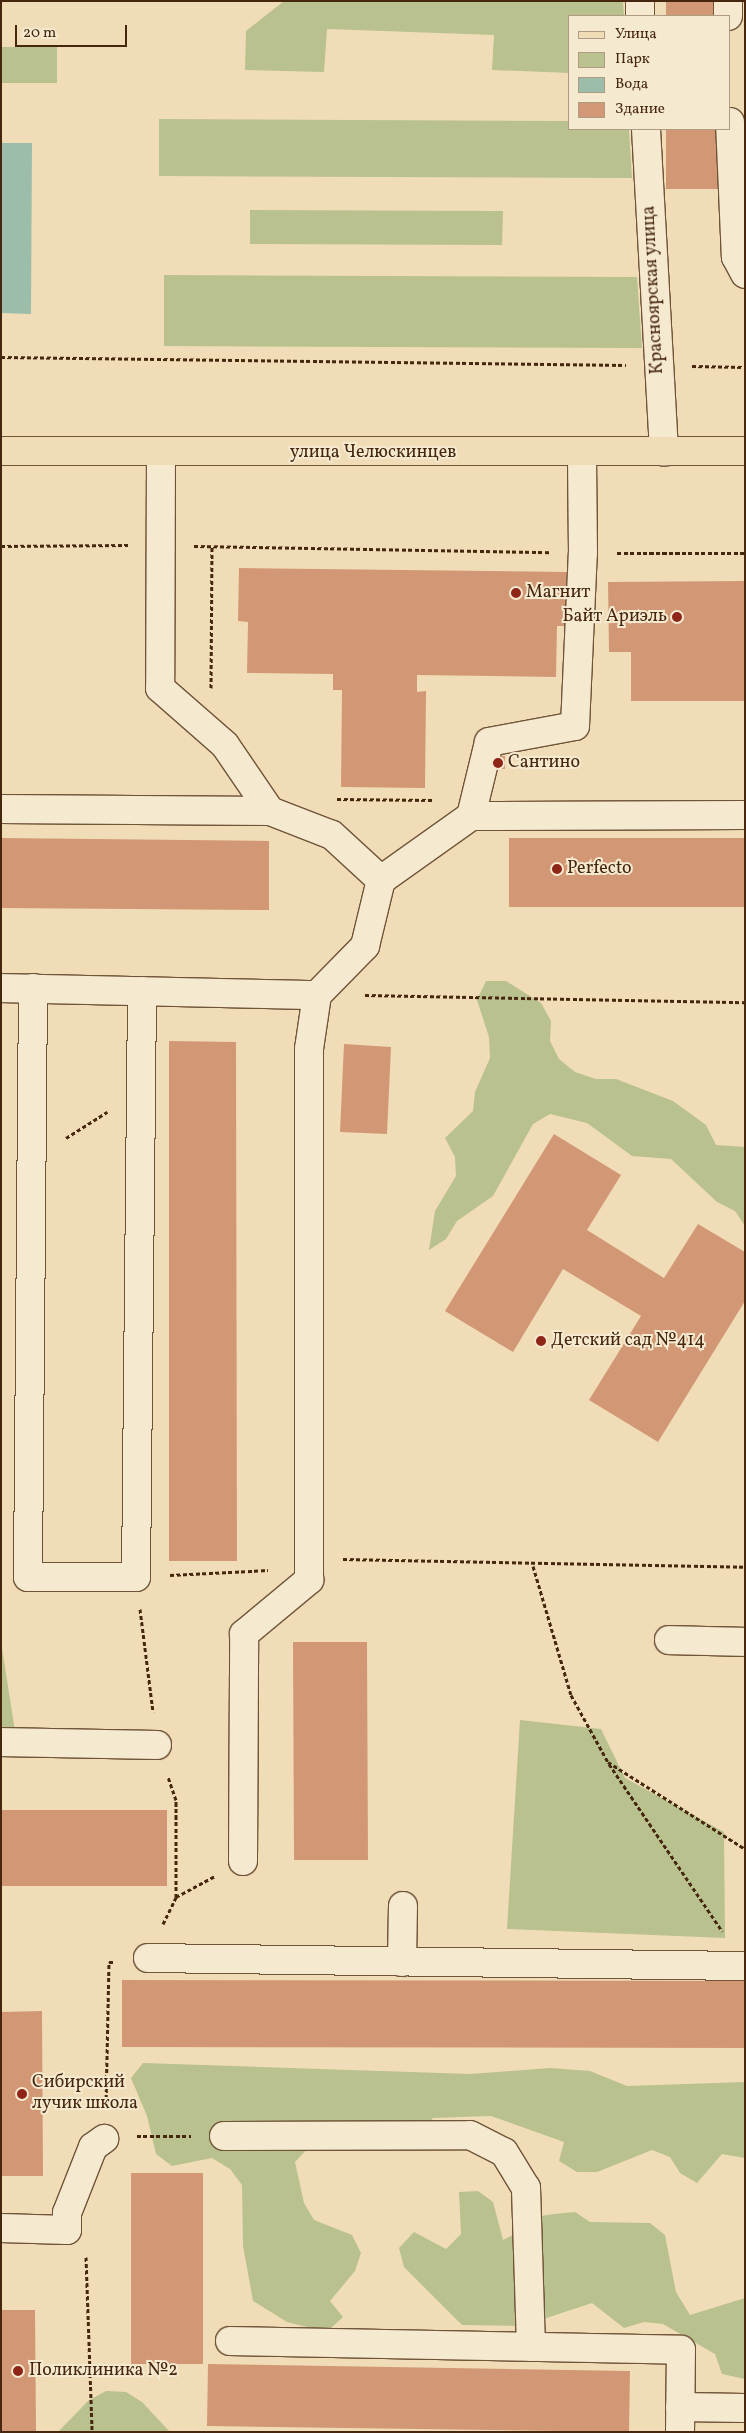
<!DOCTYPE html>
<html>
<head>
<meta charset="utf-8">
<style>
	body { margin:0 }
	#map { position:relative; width:746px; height:2433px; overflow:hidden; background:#f0ddb7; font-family:Vollkorn,serif }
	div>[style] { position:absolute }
	.green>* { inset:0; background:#b9c18e }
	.water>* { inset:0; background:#9bbdaa }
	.building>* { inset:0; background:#d29875 }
	.path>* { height:3px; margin-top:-1.5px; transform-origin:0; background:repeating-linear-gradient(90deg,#46270e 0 4px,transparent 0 6.5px) }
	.roads { filter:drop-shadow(1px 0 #705438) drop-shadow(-1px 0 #705438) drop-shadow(0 1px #705438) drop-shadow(0 -1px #705438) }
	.minor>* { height:28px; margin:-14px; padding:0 14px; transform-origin:14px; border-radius:14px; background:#f5e9d0 }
	.major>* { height:28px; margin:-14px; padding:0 14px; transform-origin:14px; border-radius:14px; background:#f0ddb7 }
	.dots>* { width:14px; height:14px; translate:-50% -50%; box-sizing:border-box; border:2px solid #f5e9d0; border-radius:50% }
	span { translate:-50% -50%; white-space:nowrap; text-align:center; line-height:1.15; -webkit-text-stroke:4px #f5e9d0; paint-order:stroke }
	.street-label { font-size:18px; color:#46270e }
	.poi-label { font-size:18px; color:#46270e }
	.left { translate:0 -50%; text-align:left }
	.right { translate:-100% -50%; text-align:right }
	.frame { position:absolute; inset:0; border:2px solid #46270e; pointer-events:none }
	.legend { position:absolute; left:568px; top:15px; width:162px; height:115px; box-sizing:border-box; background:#f5e9d0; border:1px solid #af9b82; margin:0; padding:6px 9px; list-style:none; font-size:15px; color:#46270e }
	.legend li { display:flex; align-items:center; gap:10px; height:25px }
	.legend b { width:25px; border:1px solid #af9b82 }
	.scale { position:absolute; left:15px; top:25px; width:112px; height:22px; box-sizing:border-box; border:2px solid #46270e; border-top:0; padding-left:6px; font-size:15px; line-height:18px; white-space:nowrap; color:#46270e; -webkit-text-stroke:4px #f5e9d0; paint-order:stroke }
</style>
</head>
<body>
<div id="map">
	<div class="green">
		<i style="clip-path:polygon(284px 1px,623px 1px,624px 16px,570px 16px,570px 73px,492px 70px,494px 35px,327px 29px,324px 72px,245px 70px,246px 31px)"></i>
		<i style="clip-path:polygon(1px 47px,57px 47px,57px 83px,1px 83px)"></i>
		<i style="clip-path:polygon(159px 119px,570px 121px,570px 129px,629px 129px,632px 178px,159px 176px)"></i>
		<i style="clip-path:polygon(250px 210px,503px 211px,502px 245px,250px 244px)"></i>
		<i style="clip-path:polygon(164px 275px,637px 277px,642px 348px,164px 346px)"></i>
		<i style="clip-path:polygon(486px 981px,506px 981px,541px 1003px,551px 1021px,550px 1041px,559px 1059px,575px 1072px,596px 1079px,616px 1079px,673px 1101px,706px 1125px,716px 1145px,745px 1147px,745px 1226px,735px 1211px,717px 1202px,671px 1159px,632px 1156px,587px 1123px,550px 1114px,533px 1124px,493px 1196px,457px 1221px,446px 1239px,429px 1250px,435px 1211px,456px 1176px,455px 1157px,445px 1138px,473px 1111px,475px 1092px,490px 1058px,489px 1037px,477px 1000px)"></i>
		<i style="clip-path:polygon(1px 1642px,15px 1731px,1px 1731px)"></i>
		<i style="clip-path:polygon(520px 1720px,601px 1729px,625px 1778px,724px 1832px,725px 1938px,507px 1929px)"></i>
		<i style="clip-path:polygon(143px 2063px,470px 2074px,550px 2068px,590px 2071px,627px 2086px,745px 2082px,745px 2158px,722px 2154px,697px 2183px,680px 2173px,670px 2157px,652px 2150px,597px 2172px,577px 2172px,559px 2161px,564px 2142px,491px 2116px,433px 2118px,420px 2134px,343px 2151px,327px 2142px,309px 2147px,295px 2162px,304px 2203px,314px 2220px,352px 2235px,361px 2253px,355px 2271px,330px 2301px,343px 2317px,329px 2330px,307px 2327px,287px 2322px,253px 2301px,243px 2246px,242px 2185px,230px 2169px,212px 2158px,172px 2166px,156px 2154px,147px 2116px,131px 2078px)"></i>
		<i style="clip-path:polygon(478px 2191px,493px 2202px,503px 2240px,521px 2231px,534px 2217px,554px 2214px,575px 2212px,590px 2222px,650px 2223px,665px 2235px,676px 2292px,690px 2315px,745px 2298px,745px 2379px,722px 2374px,715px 2354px,663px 2324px,644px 2322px,624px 2328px,592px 2303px,522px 2326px,462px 2325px,404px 2267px,399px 2248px,414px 2232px,446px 2249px,461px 2234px,459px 2192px)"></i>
		<i style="clip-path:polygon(106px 2391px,126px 2392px,142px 2402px,170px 2432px,58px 2432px,88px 2401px)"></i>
	</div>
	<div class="water">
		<i style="clip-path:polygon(1px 143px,32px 143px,31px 314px,1px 313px)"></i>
	</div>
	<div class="building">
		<i style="clip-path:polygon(666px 1px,723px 1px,723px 16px,666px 16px)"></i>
		<i style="clip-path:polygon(666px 129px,723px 129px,722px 189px,666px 189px)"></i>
		<i style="clip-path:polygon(239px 568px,567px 572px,566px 626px,557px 626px,556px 677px,417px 675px,417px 692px,426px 691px,425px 788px,341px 787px,342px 690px,333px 690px,333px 674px,247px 673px,248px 622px,238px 621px)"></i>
		<i style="clip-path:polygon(745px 581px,745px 701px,631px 701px,631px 652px,609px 652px,608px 582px)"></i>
		<i style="clip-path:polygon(492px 756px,505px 756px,505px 769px,492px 769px)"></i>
		<i style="clip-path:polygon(1px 838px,269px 841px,269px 910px,1px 908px)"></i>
		<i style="clip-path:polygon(509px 838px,745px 838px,745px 907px,509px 907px)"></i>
		<i style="clip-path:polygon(169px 1041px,236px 1042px,237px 1561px,169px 1561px)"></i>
		<i style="clip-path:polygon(344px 1044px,391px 1047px,387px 1134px,340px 1132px)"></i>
		<i style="clip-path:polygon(554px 1134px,621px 1175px,587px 1230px,664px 1278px,698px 1224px,745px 1252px,745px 1301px,658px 1442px,589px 1400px,641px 1316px,563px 1269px,513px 1352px,445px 1311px)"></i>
		<i style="clip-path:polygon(293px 1642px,367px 1642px,368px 1860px,294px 1860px)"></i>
		<i style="clip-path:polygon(1px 1810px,167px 1810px,167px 1886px,1px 1886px)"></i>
		<i style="clip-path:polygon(122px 1980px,745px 1981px,745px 2048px,122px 2047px)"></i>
		<i style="clip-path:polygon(42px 2011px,43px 2176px,1px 2176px,1px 2012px)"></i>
		<i style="clip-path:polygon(131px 2173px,203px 2173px,203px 2364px,131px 2364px)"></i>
		<i style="clip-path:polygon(1px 2310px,35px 2310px,36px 2432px,1px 2432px)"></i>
		<i style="clip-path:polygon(208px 2364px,630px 2371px,629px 2432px,207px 2426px)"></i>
	</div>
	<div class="path">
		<i style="left:1px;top:357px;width:625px;rotate:0.73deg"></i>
		<i style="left:692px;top:366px;width:53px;rotate:1.1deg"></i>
		<i style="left:1px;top:546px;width:127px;rotate:-0.5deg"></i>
		<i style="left:194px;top:546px;width:357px;rotate:1deg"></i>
		<i style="left:617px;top:553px;width:128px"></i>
		<i style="left:211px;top:688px;width:142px;rotate:-89.6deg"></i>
		<i style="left:337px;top:799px;width:96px;rotate:0.6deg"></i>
		<i style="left:365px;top:995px;width:380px;rotate:1.1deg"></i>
		<i style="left:66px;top:1138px;width:49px;rotate:-32.4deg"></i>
		<i style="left:343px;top:1559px;width:402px;rotate:1.1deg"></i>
		<i style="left:533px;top:1566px;width:134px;rotate:73.6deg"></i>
		<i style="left:571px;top:1695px;width:77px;rotate:61.1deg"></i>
		<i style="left:608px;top:1762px;width:162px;rotate:32.4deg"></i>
		<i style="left:170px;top:1575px;width:98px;rotate:-2.9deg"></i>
		<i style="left:140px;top:1609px;width:104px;rotate:82.8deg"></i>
		<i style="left:609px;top:1764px;width:202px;rotate:55.9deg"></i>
		<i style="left:176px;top:1897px;width:44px;rotate:-28.3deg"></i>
		<i style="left:163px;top:1924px;width:30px;rotate:-64deg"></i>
		<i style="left:176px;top:1897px;width:97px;rotate:-90deg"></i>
		<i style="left:176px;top:1800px;width:24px;rotate:-109deg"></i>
		<i style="left:106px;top:2105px;width:143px;rotate:-88.8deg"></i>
		<i style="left:109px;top:1962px;width:6px"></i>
		<i style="left:137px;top:2136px;width:54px"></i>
		<i style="left:86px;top:2257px;width:175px;rotate:88deg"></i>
	</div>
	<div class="roads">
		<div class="minor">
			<i style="left:640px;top:1px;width:15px;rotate:90deg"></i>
			<i style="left:728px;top:1px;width:15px;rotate:90deg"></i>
			<i style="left:730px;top:122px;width:135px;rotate:87.5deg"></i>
			<i style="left:736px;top:257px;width:19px;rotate:62deg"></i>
			<i style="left:646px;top:129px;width:323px;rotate:86.8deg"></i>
			<i style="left:161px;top:454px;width:234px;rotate:90.2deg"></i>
			<i style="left:160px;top:688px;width:86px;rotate:41.2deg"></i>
			<i style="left:225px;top:745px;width:80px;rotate:55.7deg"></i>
			<i style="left:270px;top:811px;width:66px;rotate:21.2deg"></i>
			<i style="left:332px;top:835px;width:67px;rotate:42.6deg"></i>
			<i style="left:1px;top:809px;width:269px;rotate:0.4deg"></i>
			<i style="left:471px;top:816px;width:274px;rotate:-0.2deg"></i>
			<i style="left:1px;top:988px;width:316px;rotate:1.3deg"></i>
			<i style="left:317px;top:995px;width:69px;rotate:-45.6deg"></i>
			<i style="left:365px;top:946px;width:68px;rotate:-76.4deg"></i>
			<i style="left:381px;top:880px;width:110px;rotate:-35.4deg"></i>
			<i style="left:471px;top:816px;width:76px;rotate:-76.3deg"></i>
			<i style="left:489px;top:742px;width:87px;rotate:-10.5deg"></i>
			<i style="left:575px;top:726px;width:173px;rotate:-87.4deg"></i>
			<i style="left:583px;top:553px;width:101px;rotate:-90.6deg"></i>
			<i style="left:33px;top:988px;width:589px;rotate:90.49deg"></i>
			<i style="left:28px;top:1577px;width:108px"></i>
			<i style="left:136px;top:1577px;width:586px;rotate:-89.41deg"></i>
			<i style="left:669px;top:1640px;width:76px;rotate:1.5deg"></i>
			<i style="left:1px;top:1742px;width:156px;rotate:1.1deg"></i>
			<i style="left:243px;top:1861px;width:227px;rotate:-89.7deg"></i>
			<i style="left:244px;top:1634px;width:85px;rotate:-39.7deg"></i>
			<i style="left:309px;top:1580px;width:531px;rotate:-90deg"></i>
			<i style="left:309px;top:1049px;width:55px;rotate:-81.6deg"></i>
			<i style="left:148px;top:1958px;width:597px;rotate:0.77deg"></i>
			<i style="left:402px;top:1962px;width:56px;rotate:-89deg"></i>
			<i style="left:224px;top:2136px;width:246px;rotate:-0.2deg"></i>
			<i style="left:470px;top:2135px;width:38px;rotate:27deg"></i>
			<i style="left:504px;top:2152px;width:42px;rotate:58.6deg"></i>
			<i style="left:526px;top:2188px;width:159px;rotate:88.2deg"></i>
			<i style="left:1px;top:2228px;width:66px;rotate:1.7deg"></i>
			<i style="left:67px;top:2230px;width:17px;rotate:-90deg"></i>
			<i style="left:67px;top:2213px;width:71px;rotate:-68.5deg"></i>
			<i style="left:93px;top:2147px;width:14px;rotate:-36deg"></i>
			<i style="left:230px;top:2341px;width:451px;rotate:1.1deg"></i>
			<i style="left:681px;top:2350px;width:82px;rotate:90.7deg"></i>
			<i style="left:680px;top:2407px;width:65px;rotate:0.9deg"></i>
		</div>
		<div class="major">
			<i style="left:1px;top:451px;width:744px"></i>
		</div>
	</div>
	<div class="dots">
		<i style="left:516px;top:593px;background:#8f2418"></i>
		<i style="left:677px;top:617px;background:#8f2418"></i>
		<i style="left:498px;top:763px;background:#8f2418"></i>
		<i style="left:557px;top:869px;background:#8f2418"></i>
		<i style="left:541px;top:1341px;background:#8f2418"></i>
		<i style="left:22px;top:2094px;background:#8f2418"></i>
		<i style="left:18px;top:2371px;background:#8f2418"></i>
	</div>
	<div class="street-label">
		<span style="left:654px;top:290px;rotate:-93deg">Красноярская улица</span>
		<span style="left:373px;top:453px">улица Челюскинцев</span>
	</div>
	<div class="poi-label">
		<span class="left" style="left:526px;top:593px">Магнит</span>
		<span class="right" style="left:667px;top:617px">Байт Ариэль</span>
		<span class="left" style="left:508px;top:763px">Сантино</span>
		<span class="left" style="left:567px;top:869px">Perfecto</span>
		<span class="left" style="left:551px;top:1341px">Детский сад №414</span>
		<span class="left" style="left:32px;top:2094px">Сибирский<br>лучик школа</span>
		<span class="left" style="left:29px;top:2371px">Поликлиника №2</span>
	</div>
	<div class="frame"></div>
	<ul class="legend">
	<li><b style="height:6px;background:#f0ddb7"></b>Улица</li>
	<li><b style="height:14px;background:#b9c18e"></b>Парк</li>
	<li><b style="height:14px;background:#9bbdaa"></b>Вода</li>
	<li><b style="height:14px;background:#d29875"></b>Здание</li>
	</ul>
	<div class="scale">20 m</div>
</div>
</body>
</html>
